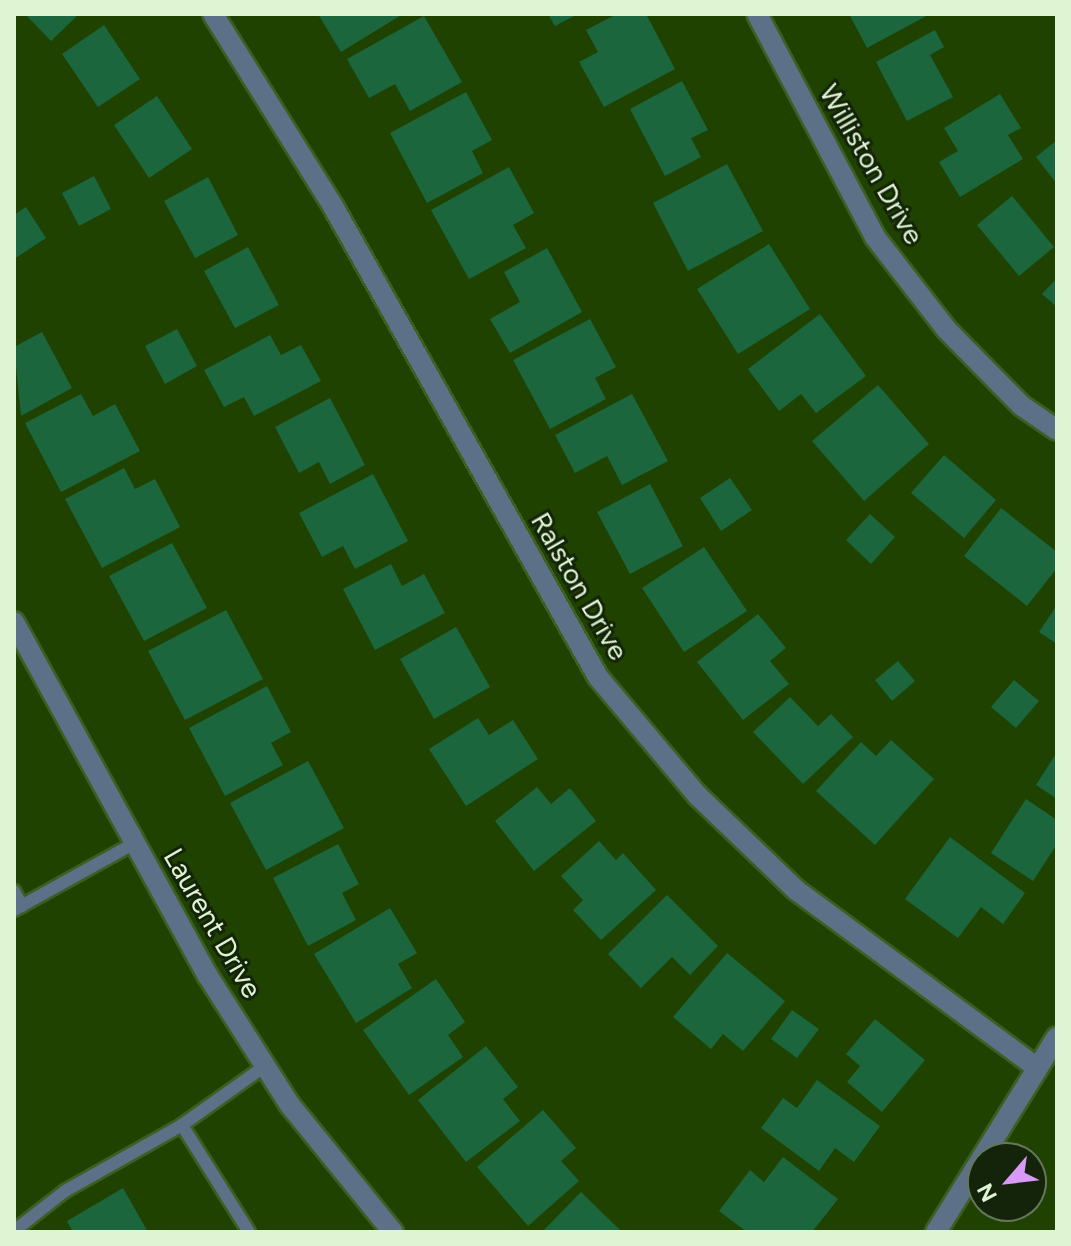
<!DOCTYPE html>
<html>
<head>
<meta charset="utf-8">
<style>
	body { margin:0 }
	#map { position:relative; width:1071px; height:1246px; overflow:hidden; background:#1f4200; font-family:Figtree,sans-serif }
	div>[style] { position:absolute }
	.building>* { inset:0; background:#1b663c }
	.roads { filter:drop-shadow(2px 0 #3e5e22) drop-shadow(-2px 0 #3e5e22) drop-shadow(0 2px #3e5e22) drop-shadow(0 -2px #3e5e22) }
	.service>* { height:12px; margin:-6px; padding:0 6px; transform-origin:6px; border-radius:6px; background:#5c7088 }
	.minor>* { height:20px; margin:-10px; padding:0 10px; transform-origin:10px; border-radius:10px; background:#5c7088 }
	span { translate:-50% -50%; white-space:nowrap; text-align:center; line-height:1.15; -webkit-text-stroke:6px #14240a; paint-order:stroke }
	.street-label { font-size:28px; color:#def4d3 }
	.frame { position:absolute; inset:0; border:16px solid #def4d3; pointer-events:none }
	.north { position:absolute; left:967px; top:1142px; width:80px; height:80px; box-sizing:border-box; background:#14240a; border:2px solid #65775a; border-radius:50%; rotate:242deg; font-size:22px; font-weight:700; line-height:32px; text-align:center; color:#def4d3 }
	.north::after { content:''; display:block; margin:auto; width:28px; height:36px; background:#d99af7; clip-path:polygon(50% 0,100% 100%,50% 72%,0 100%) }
</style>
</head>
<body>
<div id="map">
	<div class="building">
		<i style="clip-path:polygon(25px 14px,79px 14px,51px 41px)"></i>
		<i style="clip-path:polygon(318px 14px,403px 14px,341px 52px)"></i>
		<i style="clip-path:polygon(548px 14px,578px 14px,555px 26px)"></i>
		<i style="clip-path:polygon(617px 14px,646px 14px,675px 69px,604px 107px,579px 62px,598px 52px,586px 30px)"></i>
		<i style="clip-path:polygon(849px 14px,930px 14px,867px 48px)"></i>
		<i style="clip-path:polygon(424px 16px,462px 82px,410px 111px,395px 84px,369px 98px,347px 59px)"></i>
		<i style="clip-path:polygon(104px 25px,140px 79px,98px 107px,62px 54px)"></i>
		<i style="clip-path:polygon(935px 30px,944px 47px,930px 55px,953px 97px,907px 121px,876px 62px)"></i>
		<i style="clip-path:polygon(682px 81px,708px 130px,691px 138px,701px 157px,665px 176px,630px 109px)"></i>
		<i style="clip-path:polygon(466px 92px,492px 140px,472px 151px,483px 173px,427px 203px,390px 133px)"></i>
		<i style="clip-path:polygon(1000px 94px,1021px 128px,1008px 135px,1023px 159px,960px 197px,939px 162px,958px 151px,944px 128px)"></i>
		<i style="clip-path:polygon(157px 96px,192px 149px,149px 178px,114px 125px)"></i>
		<i style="clip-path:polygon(1057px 140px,1057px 184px,1036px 157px)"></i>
		<i style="clip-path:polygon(727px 164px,763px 231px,688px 271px,653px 203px)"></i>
		<i style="clip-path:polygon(509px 167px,534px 213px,513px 225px,526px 248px,469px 279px,431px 210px)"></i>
		<i style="clip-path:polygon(94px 176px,111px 209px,79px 226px,62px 193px)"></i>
		<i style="clip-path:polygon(208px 177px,238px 235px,195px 258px,164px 201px)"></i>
		<i style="clip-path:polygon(1012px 196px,1054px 247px,1019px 276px,977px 225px)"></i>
		<i style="clip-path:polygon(26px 207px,46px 238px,14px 259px,14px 215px)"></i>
		<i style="clip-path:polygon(769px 244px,810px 309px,738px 354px,697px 289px)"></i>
		<i style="clip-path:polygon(248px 247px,279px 305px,235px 328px,204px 271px)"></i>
		<i style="clip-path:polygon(547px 248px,582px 312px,510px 353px,490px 319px,520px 302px,504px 272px)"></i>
		<i style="clip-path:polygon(1057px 278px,1057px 307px,1042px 294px)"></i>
		<i style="clip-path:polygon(820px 314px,866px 376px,816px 413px,801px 394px,779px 411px,748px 369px)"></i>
		<i style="clip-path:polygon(590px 319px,616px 367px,595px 378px,606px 399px,550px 429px,513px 360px)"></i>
		<i style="clip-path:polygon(177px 329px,197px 366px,165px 384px,145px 346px)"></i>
		<i style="clip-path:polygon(42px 332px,72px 388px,21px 416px,14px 347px)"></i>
		<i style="clip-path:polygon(270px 335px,281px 355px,301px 345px,321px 381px,254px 416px,244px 397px,224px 407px,204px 370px)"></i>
		<i style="clip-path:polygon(878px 385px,929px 444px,864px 501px,812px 441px)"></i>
		<i style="clip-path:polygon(81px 394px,93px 416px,115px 404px,140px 451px,61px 492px,25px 423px)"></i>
		<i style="clip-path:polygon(632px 394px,668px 461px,622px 485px,607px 456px,575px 473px,555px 435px)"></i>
		<i style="clip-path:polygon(330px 398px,365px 465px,330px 484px,319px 462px,299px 473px,275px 427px)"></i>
		<i style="clip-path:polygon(944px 455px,996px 500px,964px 538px,911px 493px)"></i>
		<i style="clip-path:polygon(124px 468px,135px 489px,155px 479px,180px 527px,102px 568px,65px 499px)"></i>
		<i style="clip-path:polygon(373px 474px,408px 541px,355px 569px,343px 546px,322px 557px,299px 513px)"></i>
		<i style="clip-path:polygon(730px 478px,752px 510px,721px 531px,700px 498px)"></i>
		<i style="clip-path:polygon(650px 484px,683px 546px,630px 574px,597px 512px)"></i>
		<i style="clip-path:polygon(1001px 508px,1057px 552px,1057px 568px,1027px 606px,964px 556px)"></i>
		<i style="clip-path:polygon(870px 514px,895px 537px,871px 564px,846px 540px)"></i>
		<i style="clip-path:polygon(172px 543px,207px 608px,144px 641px,109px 576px)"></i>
		<i style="clip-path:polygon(704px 547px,747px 611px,684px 652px,642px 588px)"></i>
		<i style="clip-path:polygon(391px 564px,402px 586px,424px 574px,445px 613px,375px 650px,343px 589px)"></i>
		<i style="clip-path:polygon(1057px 605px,1057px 644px,1039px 632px)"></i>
		<i style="clip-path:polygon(226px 610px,263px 679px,185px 720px,148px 651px)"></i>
		<i style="clip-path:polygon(758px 614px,786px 648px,770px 661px,789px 684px,743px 720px,697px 662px)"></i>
		<i style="clip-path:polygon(456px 627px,490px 687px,434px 719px,400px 659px)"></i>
		<i style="clip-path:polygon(898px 661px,915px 681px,892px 701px,875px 680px)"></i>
		<i style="clip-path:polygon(1014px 680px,1039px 701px,1016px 728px,991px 707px)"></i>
		<i style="clip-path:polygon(267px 686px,291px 732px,271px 743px,283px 765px,225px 796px,189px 728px)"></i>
		<i style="clip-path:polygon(790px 697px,818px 726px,831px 714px,853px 737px,803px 784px,753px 732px)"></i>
		<i style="clip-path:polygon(478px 718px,489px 735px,513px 720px,538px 759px,466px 806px,429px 749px)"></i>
		<i style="clip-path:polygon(891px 740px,934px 779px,875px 845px,816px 791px,861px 742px,876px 756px)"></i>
		<i style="clip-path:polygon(1057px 752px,1057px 799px,1036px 785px)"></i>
		<i style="clip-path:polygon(308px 761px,344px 828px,266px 870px,230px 803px)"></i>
		<i style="clip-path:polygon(537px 787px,551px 804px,570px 788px,596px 821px,534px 871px,495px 821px)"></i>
		<i style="clip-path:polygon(1026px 799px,1057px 820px,1057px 844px,1033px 881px,991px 853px)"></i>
		<i style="clip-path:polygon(950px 837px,1025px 893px,1003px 924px,981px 907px,958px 938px,905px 899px)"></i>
		<i style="clip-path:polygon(599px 841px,616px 860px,623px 853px,656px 890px,601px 940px,573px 910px,583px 900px,561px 876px)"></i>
		<i style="clip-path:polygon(338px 844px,359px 884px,342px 893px,356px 920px,308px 946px,273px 878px)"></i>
		<i style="clip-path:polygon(667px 895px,718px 946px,690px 975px,672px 957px,641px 988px,608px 954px)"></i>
		<i style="clip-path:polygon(390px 908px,417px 953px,398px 964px,412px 988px,356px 1023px,314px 954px)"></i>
		<i style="clip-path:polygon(727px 953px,785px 1001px,743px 1051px,723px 1034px,711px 1049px,673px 1017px)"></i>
		<i style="clip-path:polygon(436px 979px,465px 1022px,448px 1035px,463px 1057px,409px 1095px,363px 1030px)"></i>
		<i style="clip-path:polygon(792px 1010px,819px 1029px,797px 1058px,771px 1039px)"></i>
		<i style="clip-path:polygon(875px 1019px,925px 1060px,882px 1112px,847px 1082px,860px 1066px,846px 1054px)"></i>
		<i style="clip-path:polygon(486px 1046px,518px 1087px,503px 1099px,520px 1121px,466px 1162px,418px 1100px)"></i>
		<i style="clip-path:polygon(817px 1080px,880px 1126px,854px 1162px,835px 1148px,819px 1171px,761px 1128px,783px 1098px,797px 1108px)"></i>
		<i style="clip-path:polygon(543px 1110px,576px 1148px,561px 1161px,579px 1181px,528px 1226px,477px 1167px)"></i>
		<i style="clip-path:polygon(783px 1157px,838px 1199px,812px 1232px,747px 1232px,719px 1211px,750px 1170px,764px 1182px)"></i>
		<i style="clip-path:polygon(123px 1188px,148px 1232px,73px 1232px,67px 1221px)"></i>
		<i style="clip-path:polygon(581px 1192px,622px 1232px,542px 1232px)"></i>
	</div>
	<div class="roads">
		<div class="service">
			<i style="left:14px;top:891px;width:17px;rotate:62deg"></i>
			<i style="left:14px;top:910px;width:138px;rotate:-29deg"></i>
			<i style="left:14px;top:1231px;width:65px;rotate:-38.1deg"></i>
			<i style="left:65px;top:1191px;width:134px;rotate:-29.4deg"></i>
			<i style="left:249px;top:1232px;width:126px;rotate:-122.1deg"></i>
			<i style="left:182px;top:1125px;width:102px;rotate:-35.4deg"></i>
		</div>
		<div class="minor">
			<i style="left:213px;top:14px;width:229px;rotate:58deg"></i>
			<i style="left:334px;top:208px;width:538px;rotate:60.62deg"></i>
			<i style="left:598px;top:677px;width:155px;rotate:50deg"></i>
			<i style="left:698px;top:796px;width:136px;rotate:43.8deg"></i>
			<i style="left:796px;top:890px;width:300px;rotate:36.4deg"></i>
			<i style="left:757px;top:14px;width:252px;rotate:62.1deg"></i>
			<i style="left:875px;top:237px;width:116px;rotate:52.3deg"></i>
			<i style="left:946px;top:329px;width:108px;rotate:45.4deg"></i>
			<i style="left:1022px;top:406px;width:42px;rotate:34.4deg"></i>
			<i style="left:14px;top:622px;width:404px;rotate:61.3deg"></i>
			<i style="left:208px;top:976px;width:153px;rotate:57.6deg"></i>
			<i style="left:290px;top:1105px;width:164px;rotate:51deg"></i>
			<i style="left:936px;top:1232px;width:229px;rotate:-58.2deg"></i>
		</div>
	</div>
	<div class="street-label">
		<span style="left:872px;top:164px;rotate:60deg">Williston Drive</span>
		<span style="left:580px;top:586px;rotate:60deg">Ralston Drive</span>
		<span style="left:213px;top:923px;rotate:60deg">Laurent Drive</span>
	</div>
	<div class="frame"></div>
	<div class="north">N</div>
</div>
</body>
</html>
